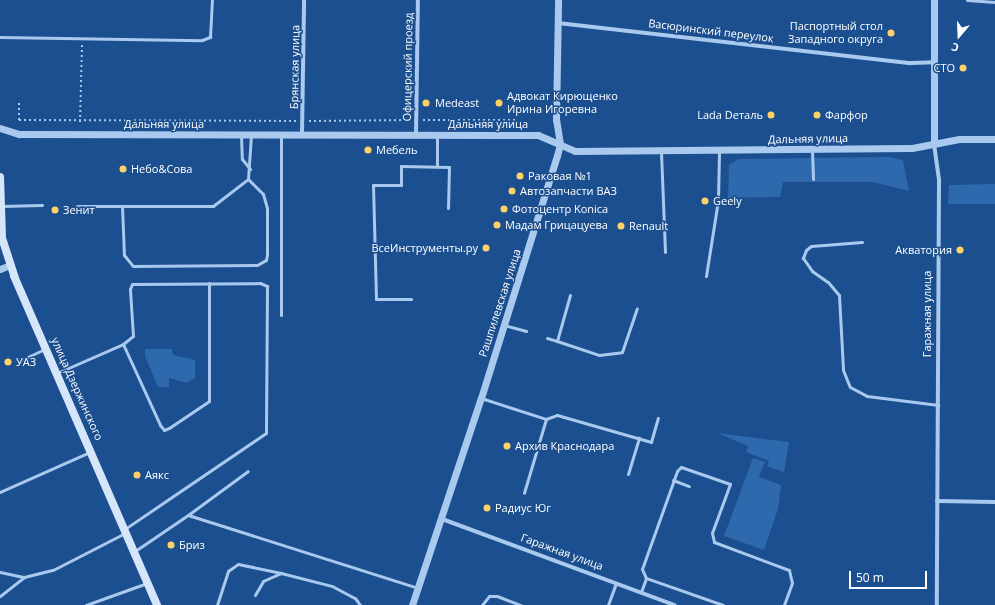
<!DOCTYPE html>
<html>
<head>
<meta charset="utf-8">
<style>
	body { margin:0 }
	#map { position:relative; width:995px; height:605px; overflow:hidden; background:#1b4f8f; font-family:"Open Sans",sans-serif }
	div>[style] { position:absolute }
	.green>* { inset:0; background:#2e69ad }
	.path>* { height:2px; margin-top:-1px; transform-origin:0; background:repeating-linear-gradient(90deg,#a9c9ee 0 2px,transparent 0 5px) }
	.service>* { height:3px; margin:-1.5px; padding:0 1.5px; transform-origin:1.5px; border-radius:1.5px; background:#a9c9ee }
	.minor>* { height:4px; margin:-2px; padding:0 2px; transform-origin:2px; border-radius:2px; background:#a9c9ee }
	.tertiary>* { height:7px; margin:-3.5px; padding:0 3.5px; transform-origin:3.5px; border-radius:3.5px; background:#a9c9ee }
	.secondary>* { height:8px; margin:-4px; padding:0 4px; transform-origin:4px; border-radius:4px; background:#d6e6fa }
	.dots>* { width:11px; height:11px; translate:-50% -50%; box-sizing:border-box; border:2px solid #1b4f8f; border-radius:50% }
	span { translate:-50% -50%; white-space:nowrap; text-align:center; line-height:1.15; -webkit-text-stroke:3px #1b4f8f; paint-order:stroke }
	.poi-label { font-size:11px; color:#fff }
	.right { translate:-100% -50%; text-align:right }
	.left { translate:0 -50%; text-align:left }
	.street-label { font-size:11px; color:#fff }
	.north { position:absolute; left:939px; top:16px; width:40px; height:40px; -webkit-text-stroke:3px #1b4f8f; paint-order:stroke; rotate:199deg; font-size:11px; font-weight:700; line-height:16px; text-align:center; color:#fff }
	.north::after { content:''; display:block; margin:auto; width:14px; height:18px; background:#fff; clip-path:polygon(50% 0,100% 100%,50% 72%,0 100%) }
	.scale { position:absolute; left:849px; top:571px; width:78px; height:18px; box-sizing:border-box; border:2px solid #fff; border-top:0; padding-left:5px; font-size:12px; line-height:14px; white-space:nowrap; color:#fff; -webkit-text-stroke:3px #1b4f8f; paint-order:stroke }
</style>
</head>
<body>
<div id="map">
	<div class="green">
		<i style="clip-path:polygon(889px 157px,903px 160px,909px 191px,873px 182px,783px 182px,780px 197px,728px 198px,729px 165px,739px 159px)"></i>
		<i style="clip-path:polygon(995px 184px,995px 204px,948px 204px,949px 185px)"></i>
		<i style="clip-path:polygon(145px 349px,172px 349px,173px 355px,195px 360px,195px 378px,187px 383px,169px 378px,169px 387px,158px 387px,145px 356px)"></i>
		<i style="clip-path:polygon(717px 433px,789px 442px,784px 472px,767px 466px,769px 461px,746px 452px,748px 446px)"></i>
		<i style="clip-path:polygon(753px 458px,765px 462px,759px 477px,781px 485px,778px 509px,764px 550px,724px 536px)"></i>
	</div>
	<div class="path">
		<i style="left:19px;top:103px;width:17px;rotate:90deg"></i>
		<i style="left:19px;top:120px;width:278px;rotate:0.2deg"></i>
		<i style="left:423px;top:120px;width:95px"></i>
		<i style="left:309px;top:121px;width:102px;rotate:-0.6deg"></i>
		<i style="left:80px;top:122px;width:77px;rotate:-88.5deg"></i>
	</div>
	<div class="service">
		<i style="left:967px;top:0;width:28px;rotate:4deg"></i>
		<i style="left:0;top:37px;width:202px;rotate:0.9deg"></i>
		<i style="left:202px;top:40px;width:9px;rotate:-21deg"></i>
		<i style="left:210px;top:37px;width:37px;rotate:-87deg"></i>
		<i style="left:241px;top:135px;width:24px;rotate:88deg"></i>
		<i style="left:242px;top:159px;width:13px;rotate:51deg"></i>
		<i style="left:281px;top:135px;width:180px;rotate:90deg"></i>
		<i style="left:437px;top:135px;width:31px;rotate:90deg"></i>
		<i style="left:812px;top:150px;width:29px;rotate:88deg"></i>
		<i style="left:661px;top:152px;width:100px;rotate:87.7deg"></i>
		<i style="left:2px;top:206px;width:40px;rotate:-1.4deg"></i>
		<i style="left:77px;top:206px;width:136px"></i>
		<i style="left:213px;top:206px;width:44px;rotate:-37.6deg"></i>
		<i style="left:248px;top:179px;width:44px;rotate:-86.1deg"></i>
		<i style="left:122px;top:206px;width:49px;rotate:87.7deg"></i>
		<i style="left:124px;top:255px;width:14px;rotate:51deg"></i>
		<i style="left:133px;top:266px;width:124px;rotate:-0.5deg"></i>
		<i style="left:257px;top:265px;width:10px;rotate:-29deg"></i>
		<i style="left:266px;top:260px;width:5px;rotate:-79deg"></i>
		<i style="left:267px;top:255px;width:47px;rotate:-90deg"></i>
		<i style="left:267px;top:208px;width:15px;rotate:-106deg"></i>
		<i style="left:263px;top:194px;width:21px;rotate:-135deg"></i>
		<i style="left:862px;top:242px;width:51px;rotate:175.5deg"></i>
		<i style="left:811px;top:246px;width:6px;rotate:141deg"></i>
		<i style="left:806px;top:250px;width:9px;rotate:111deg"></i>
		<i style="left:803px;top:258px;width:16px;rotate:55deg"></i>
		<i style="left:812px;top:271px;width:19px;rotate:35deg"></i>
		<i style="left:828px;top:282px;width:17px;rotate:50deg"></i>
		<i style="left:839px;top:295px;width:75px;rotate:86.9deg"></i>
		<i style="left:843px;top:370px;width:18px;rotate:68deg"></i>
		<i style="left:850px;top:387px;width:19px;rotate:28deg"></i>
		<i style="left:867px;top:396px;width:72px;rotate:7.2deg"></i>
		<i style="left:706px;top:276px;width:77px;rotate:-81deg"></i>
		<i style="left:718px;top:200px;width:48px;rotate:-88.8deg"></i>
		<i style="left:570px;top:295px;width:48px;rotate:105.8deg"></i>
		<i style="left:557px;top:341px;width:44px;rotate:18.4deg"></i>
		<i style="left:599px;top:355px;width:23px;rotate:-7deg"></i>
		<i style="left:622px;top:352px;width:46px;rotate:-71.2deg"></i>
		<i style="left:411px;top:299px;width:35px;rotate:180deg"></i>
		<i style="left:376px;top:299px;width:114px;rotate:-91.5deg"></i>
		<i style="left:373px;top:185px;width:28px"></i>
		<i style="left:401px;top:185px;width:19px;rotate:-90deg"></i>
		<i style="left:401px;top:166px;width:48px;rotate:1.2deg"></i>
		<i style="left:449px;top:167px;width:41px;rotate:91.4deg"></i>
		<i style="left:504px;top:325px;width:23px;rotate:15deg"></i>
		<i style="left:547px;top:338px;width:10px;rotate:17deg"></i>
		<i style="left:123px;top:344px;width:13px;rotate:-39deg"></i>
		<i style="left:133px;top:336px;width:47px;rotate:-93.7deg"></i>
		<i style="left:130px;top:289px;width:5px;rotate:-68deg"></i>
		<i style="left:132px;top:284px;width:128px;rotate:-0.4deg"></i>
		<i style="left:260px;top:283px;width:8px;rotate:23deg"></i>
		<i style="left:267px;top:286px;width:147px;rotate:90.4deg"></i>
		<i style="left:266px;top:433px;width:171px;rotate:145.8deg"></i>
		<i style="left:19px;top:361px;width:29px;rotate:-25deg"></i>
		<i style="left:57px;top:373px;width:72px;rotate:-23.7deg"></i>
		<i style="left:123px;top:344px;width:89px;rotate:65.4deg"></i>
		<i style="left:160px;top:425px;width:6px;rotate:51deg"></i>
		<i style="left:164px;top:430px;width:5px;rotate:-22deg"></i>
		<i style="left:169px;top:428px;width:48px;rotate:-34deg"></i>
		<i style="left:209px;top:401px;width:118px;rotate:-90deg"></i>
		<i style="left:481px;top:398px;width:68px;rotate:17.9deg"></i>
		<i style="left:546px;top:419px;width:77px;rotate:106.6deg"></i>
		<i style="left:546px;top:419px;width:12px;rotate:-20deg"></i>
		<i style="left:557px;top:415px;width:98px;rotate:16deg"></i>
		<i style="left:651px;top:442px;width:25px;rotate:-74deg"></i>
		<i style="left:628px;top:474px;width:38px;rotate:-73deg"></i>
		<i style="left:673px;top:480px;width:17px;rotate:21deg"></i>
		<i style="left:0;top:492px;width:98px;rotate:-24deg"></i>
		<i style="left:188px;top:515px;width:74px;rotate:-36.3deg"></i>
		<i style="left:135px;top:551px;width:64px;rotate:-34.2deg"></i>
		<i style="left:188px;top:515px;width:241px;rotate:17.6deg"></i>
		<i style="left:0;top:572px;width:25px;rotate:12deg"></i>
		<i style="left:641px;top:592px;width:15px;rotate:-70deg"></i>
		<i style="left:255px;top:595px;width:16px;rotate:-60deg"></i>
		<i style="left:263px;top:581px;width:20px;rotate:-24deg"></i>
		<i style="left:281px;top:573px;width:53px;rotate:14.3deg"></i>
		<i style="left:332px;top:586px;width:26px;rotate:28deg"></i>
		<i style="left:355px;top:598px;width:9px;rotate:54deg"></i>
		<i style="left:0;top:596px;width:31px;rotate:-38deg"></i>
		<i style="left:24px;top:577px;width:30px;rotate:-14deg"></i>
		<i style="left:53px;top:570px;width:81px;rotate:-27.2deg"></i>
		<i style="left:86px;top:605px;width:65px;rotate:-19.8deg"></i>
		<i style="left:217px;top:605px;width:36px;rotate:-72deg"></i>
		<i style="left:228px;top:571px;width:12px;rotate:-35deg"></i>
		<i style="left:238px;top:564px;width:44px;rotate:11.8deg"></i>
		<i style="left:482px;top:605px;width:11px;rotate:-52deg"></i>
		<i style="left:489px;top:596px;width:8px"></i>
		<i style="left:497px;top:596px;width:26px;rotate:21deg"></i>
		<i style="left:608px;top:605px;width:23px;rotate:-70deg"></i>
		<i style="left:723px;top:605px;width:82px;rotate:-160.7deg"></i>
		<i style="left:646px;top:578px;width:10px;rotate:-114deg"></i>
		<i style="left:642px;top:569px;width:104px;rotate:-70.3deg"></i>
		<i style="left:677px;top:471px;width:6px;rotate:-45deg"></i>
		<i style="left:681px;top:467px;width:52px;rotate:19.1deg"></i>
		<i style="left:730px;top:484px;width:52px;rotate:110.2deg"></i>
		<i style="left:712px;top:533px;width:9px;rotate:77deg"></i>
		<i style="left:714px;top:542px;width:80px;rotate:20.5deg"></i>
		<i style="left:789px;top:570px;width:13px;rotate:77deg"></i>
		<i style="left:792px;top:583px;width:23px;rotate:110deg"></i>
	</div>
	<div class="minor">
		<i style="left:558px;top:23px;width:355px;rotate:6.5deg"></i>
		<i style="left:911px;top:63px;width:23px;rotate:-2deg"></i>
		<i style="left:302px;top:134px;width:134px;rotate:-89.1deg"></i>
		<i style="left:416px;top:135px;width:135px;rotate:-89.2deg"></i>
		<i style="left:934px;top:144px;width:37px;rotate:82deg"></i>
		<i style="left:939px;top:181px;width:424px;rotate:90.3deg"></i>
		<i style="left:937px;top:501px;width:58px;rotate:1deg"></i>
		<i style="left:442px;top:519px;width:248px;rotate:20.3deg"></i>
	</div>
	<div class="tertiary">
		<i style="left:0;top:128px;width:20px;rotate:18deg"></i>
		<i style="left:19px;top:134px;width:519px;rotate:0.11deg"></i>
		<i style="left:538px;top:135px;width:40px;rotate:23.4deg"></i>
		<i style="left:575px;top:151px;width:337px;rotate:-0.5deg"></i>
		<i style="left:912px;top:148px;width:48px;rotate:-10.8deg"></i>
		<i style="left:959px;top:139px;width:36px"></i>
		<i style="left:934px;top:144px;width:144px;rotate:-90deg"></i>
		<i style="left:0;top:269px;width:11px;rotate:-22deg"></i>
		<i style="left:412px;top:605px;width:218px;rotate:-71.6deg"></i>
		<i style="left:481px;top:398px;width:254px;rotate:-72.6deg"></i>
		<i style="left:557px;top:156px;width:12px;rotate:-76deg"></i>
		<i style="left:560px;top:144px;width:24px;rotate:-99deg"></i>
		<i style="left:556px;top:120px;width:120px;rotate:-89deg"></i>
	</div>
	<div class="secondary">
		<i style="left:0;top:177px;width:61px;rotate:88.1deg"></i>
		<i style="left:2px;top:238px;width:40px;rotate:72deg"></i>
		<i style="left:14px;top:276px;width:359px;rotate:66.5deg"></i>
	</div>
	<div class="dots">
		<i style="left:891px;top:33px;background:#ffd166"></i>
		<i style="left:963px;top:68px;background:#ffd166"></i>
		<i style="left:426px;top:103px;background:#ffd166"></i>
		<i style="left:499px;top:103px;background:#ffd166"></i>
		<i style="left:771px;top:115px;background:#ffd166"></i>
		<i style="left:817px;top:115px;background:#ffd166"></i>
		<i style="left:368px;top:150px;background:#ffd166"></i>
		<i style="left:123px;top:169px;background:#ffd166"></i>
		<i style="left:520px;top:176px;background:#ffd166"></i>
		<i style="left:512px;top:191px;background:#ffd166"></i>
		<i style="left:705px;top:201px;background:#ffd166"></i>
		<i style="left:504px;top:209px;background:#ffd166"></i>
		<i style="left:55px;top:210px;background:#ffd166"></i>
		<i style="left:497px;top:225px;background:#ffd166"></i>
		<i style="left:621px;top:226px;background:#ffd166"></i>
		<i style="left:486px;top:248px;background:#ffd166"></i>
		<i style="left:960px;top:250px;background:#ffd166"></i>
		<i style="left:8px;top:362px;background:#ffd166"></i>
		<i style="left:507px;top:446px;background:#ffd166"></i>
		<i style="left:137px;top:475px;background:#ffd166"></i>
		<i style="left:487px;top:508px;background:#ffd166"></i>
		<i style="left:171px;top:545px;background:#ffd166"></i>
	</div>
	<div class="poi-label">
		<span class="right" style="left:883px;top:33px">Паспортный стол<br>Западного округа</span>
		<span class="right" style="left:955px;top:68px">СТО</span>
		<span class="left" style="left:507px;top:103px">Адвокат Кирющенко<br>Ирина Игоревна</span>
		<span class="left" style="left:435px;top:103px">Medeast</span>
		<span class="right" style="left:763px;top:115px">Lada Dеталь</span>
		<span class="left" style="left:825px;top:115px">Фарфор</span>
		<span class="left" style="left:376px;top:150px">Мебель</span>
		<span class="left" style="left:131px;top:169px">Небо&amp;Сова</span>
		<span class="left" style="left:528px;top:176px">Раковая №1</span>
		<span class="left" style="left:520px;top:191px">Автозапчасти ВАЗ</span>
		<span class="left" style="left:713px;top:201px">Geely</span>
		<span class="left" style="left:512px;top:209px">Фотоцентр Konica</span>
		<span class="left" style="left:63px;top:210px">Зенит</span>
		<span class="left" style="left:505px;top:225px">Мадам Грицацуева</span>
		<span class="left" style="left:629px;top:226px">Renault</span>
		<span class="right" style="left:478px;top:248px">ВсеИнструменты.ру</span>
		<span class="right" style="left:952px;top:250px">Акватория</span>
		<span class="left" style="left:16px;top:362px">УАЗ</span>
		<span class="left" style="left:515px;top:446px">Архив Краснодара</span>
		<span class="left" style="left:145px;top:475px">Аякс</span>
		<span class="left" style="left:495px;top:508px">Радиус Юг</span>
		<span class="left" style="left:179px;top:545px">Бриз</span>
	</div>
	<div class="street-label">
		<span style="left:711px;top:31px;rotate:7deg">Васюринский переулок</span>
		<span style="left:295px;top:67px;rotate:-89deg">Брянская улица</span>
		<span style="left:408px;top:67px;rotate:-89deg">Офицерский проезд</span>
		<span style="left:164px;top:124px">Дальняя улица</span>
		<span style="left:488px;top:124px">Дальняя улица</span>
		<span style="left:808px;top:139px;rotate:-1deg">Дальняя улица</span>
		<span style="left:500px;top:303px;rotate:-72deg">Рашпилевская улица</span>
		<span style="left:927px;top:314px;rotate:-90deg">Гаражная улица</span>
		<span style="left:77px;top:389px;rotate:66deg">улица Дзержинского</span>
		<span style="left:562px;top:552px;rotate:20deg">Гаражная улица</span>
	</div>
	<div class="north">С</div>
	<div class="scale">50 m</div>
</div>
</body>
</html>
